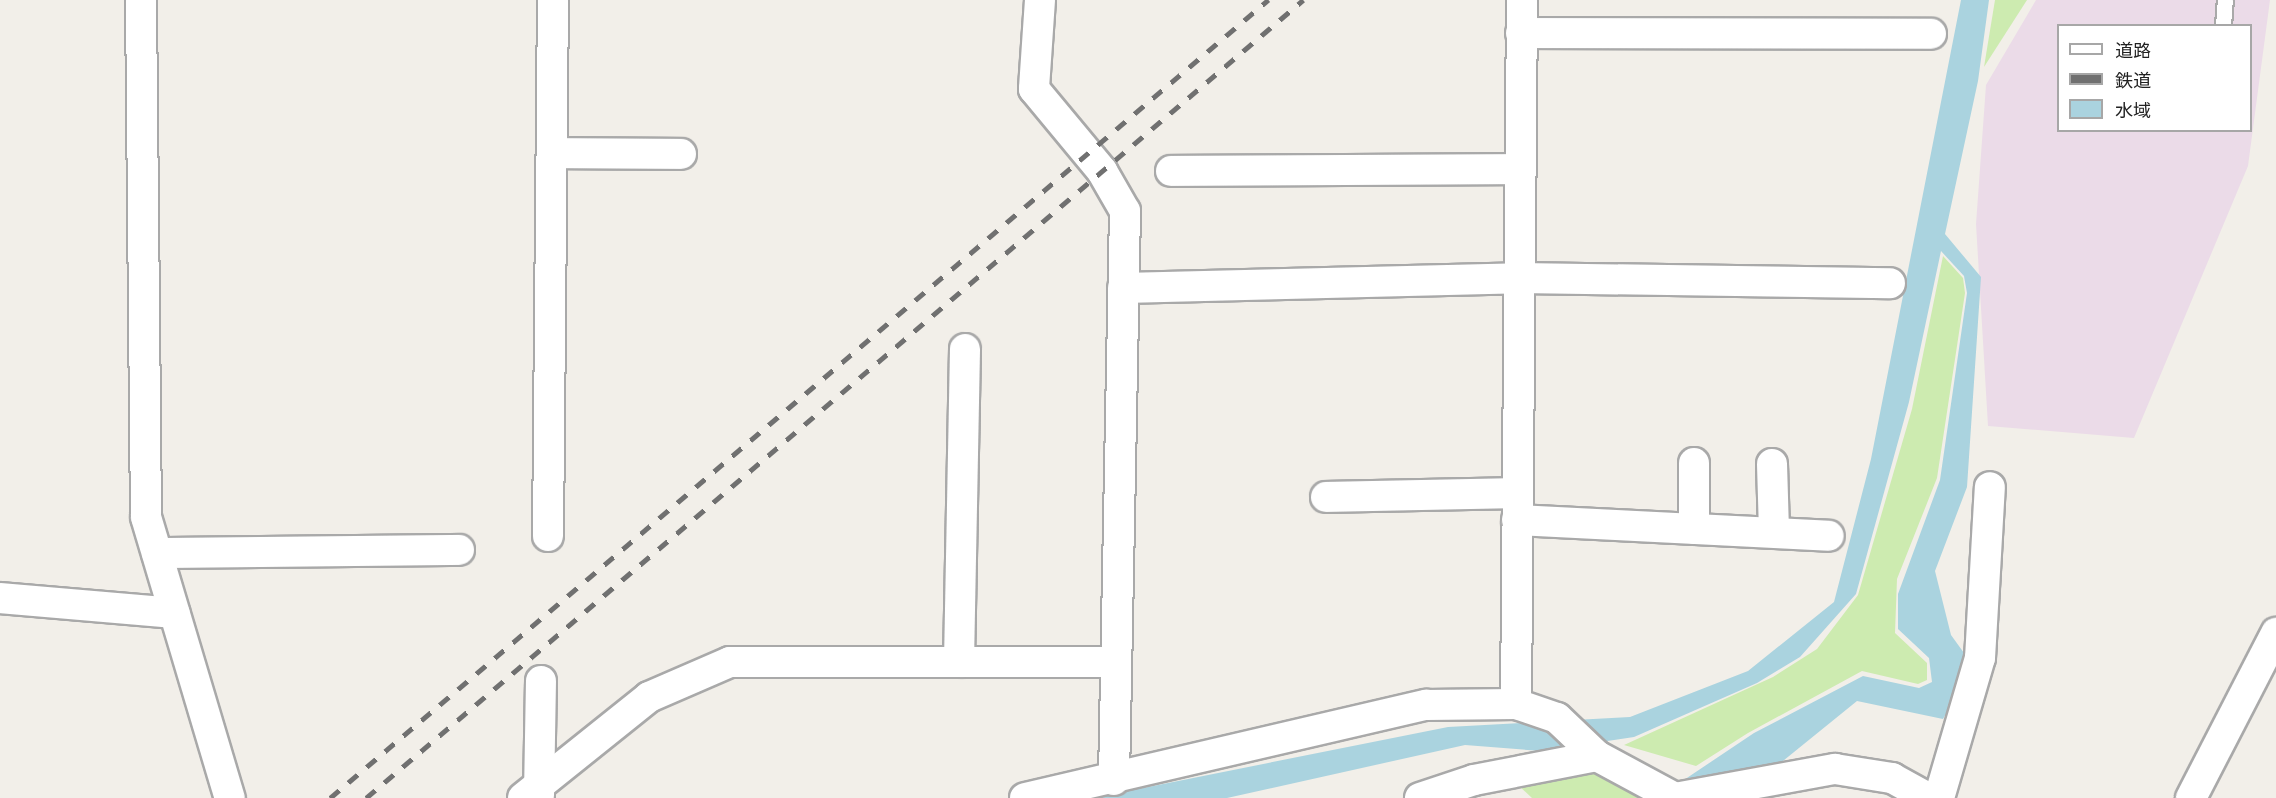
<!DOCTYPE html>
<html>
<head>
<meta charset="utf-8">
<style>
	body { margin:0 }
	#map { position:relative; width:2276px; height:798px; overflow:hidden; background:#f2efe9; font-family:"Work Sans","Noto Sans JP",sans-serif }
	div>[style] { position:absolute }
	.industrial>* { inset:0; background:#ebdbe8 }
	.grass>* { inset:0; background:#cdebb0 }
	.water>* { inset:0; background:#aad3df }
	.roads { filter:drop-shadow(2px 0 #a9a9a9) drop-shadow(-2px 0 #a9a9a9) drop-shadow(0 2px #a9a9a9) drop-shadow(0 -2px #a9a9a9) }
	.service>* { height:15px; margin:-7.5px; padding:0 7.5px; transform-origin:7.5px; border-radius:7.5px; background:#fff }
	.minor>* { height:30px; margin:-15px; padding:0 15px; transform-origin:15px; border-radius:15px; background:#fff }
	.rail>* { height:4.5px; margin-top:-2.25px; transform-origin:0; background:repeating-linear-gradient(90deg,#707070 0 12px,transparent 0 24px) }
	span { translate:-50% -50%; white-space:nowrap; text-align:center; line-height:1.15; -webkit-text-stroke:4.5px #fff; paint-order:stroke }
	.legend { position:absolute; left:2057px; top:24px; width:195px; height:108px; box-sizing:border-box; background:#fff; border:2px solid #a7a7a7; margin:0; padding:8px 10px; list-style:none; font-size:18px; color:#222 }
	.legend li { display:flex; align-items:center; gap:12px; height:30px }
	.legend b { width:30px; border:2px solid #a7a7a7 }
</style>
</head>
<body>
<div id="map">
	<div class="industrial">
		<i style="clip-path:polygon(evenodd,2036px 0,2270px 0,2248px 166px,2134px 438px,1988px 426px,1976px 224px,1986px 85px,2036px 0,2058px 26px,2250px 26px,2250px 130px,2058px 130px,2058px 26px)"></i>
	</div>
	<div class="grass">
		<i style="clip-path:polygon(1995px 0,2027px 0,1984px 67px)"></i>
		<i style="clip-path:polygon(1943px 256px,1963px 278px,1965px 293px,1937px 478px,1897px 579px,1895px 633px,1927px 663px,1927px 680px,1918px 684px,1862px 671px,1748px 733px,1696px 766px,1624px 745px,1773px 677px,1817px 649px,1858px 595px,1912px 409px)"></i>
		<i style="clip-path:polygon(1593px 772px,1640px 798px,1532px 798px,1516px 783px)"></i>
	</div>
	<div class="water">
		<i style="clip-path:polygon(1961px 0,1989px 0,1978px 81px,1945px 234px,1981px 277px,1967px 487px,1935px 571px,1951px 635px,1964px 653px,1954px 700px,1943px 719px,1857px 701px,1778px 765px,1657px 798px,1754px 733px,1863px 676px,1919px 688px,1932px 682px,1929px 658px,1898px 629px,1898px 594px,1940px 480px,1967px 293px,1964px 276px,1941px 251px,1909px 402px,1856px 594px,1800px 657px,1757px 683px,1634px 737px,1541px 751px,1465px 745px,1227px 798px,1093px 798px,1448px 727px,1630px 717px,1748px 671px,1834px 602px,1871px 459px)"></i>
	</div>
	<div class="roads">
		<div class="service">
			<i style="left:2223px;top:26px;width:26px;rotate:-86deg"></i>
		</div>
		<div class="minor">
			<i style="left:141px;top:0;width:517px;rotate:89.45deg"></i>
			<i style="left:146px;top:517px;width:293px;rotate:73.4deg"></i>
			<i style="left:1040px;top:0;width:89px;rotate:93.9deg"></i>
			<i style="left:1034px;top:89px;width:107px;rotate:50.3deg"></i>
			<i style="left:1102px;top:171px;width:46px;rotate:60.1deg"></i>
			<i style="left:1125px;top:211px;width:569px;rotate:91.11deg"></i>
			<i style="left:1521px;top:33px;width:410px;rotate:0.1deg"></i>
			<i style="left:552px;top:153px;width:129px;rotate:0.4deg"></i>
			<i style="left:1171px;top:171px;width:349px;rotate:-0.3deg"></i>
			<i style="left:1123px;top:288px;width:396px;rotate:-1.4deg"></i>
			<i style="left:1519px;top:278px;width:371px;rotate:0.8deg"></i>
			<i style="left:1694px;top:463px;width:66px;rotate:90deg"></i>
			<i style="left:1772px;top:464px;width:68px;rotate:88.3deg"></i>
			<i style="left:1326px;top:497px;width:191px;rotate:-1.2deg"></i>
			<i style="left:1517px;top:520px;width:312px;rotate:2.9deg"></i>
			<i style="left:548px;top:536px;width:536px;rotate:-89.47deg"></i>
			<i style="left:157px;top:553px;width:302px;rotate:-0.6deg"></i>
			<i style="left:0;top:598px;width:175px;rotate:4.9deg"></i>
			<i style="left:959px;top:662px;width:313px;rotate:-88.9deg"></i>
			<i style="left:1516px;top:704px;width:704px;rotate:-89.51deg"></i>
			<i style="left:539px;top:795px;width:114px;rotate:-89deg"></i>
			<i style="left:523px;top:798px;width:161px;rotate:-38.7deg"></i>
			<i style="left:649px;top:697px;width:88px;rotate:-23.4deg"></i>
			<i style="left:730px;top:662px;width:386px"></i>
			<i style="left:1025px;top:798px;width:412px;rotate:-13.1deg"></i>
			<i style="left:1426px;top:705px;width:90px;rotate:-0.6deg"></i>
			<i style="left:1516px;top:704px;width:43px;rotate:18.9deg"></i>
			<i style="left:1557px;top:718px;width:55px;rotate:43.5deg"></i>
			<i style="left:1597px;top:756px;width:89px;rotate:28.3deg"></i>
			<i style="left:1675px;top:798px;width:163px;rotate:-10.3deg"></i>
			<i style="left:1835px;top:769px;width:58px;rotate:9deg"></i>
			<i style="left:1892px;top:778px;width:41px;rotate:29.1deg"></i>
			<i style="left:1420px;top:798px;width:57px;rotate:-18.4deg"></i>
			<i style="left:1474px;top:780px;width:125px;rotate:-11deg"></i>
			<i style="left:1939px;top:798px;width:146px;rotate:-73.7deg"></i>
			<i style="left:1980px;top:658px;width:171px;rotate:-86.7deg"></i>
			<i style="left:2191px;top:798px;width:186px;rotate:-62.7deg"></i>
		</div>
	</div>
	<div class="rail">
		<i style="left:330px;top:798px;width:1232px;rotate:-40.39deg"></i>
		<i style="left:366px;top:798px;width:1231px;rotate:-40.42deg"></i>
	</div>
	<ul class="legend">
	<li><b style="height:8px;background:#fff"></b>道路</li>
	<li><b style="height:8px;background:#707070"></b>鉄道</li>
	<li><b style="height:16px;background:#aad3df"></b>水域</li>
	</ul>
</div>
</body>
</html>
